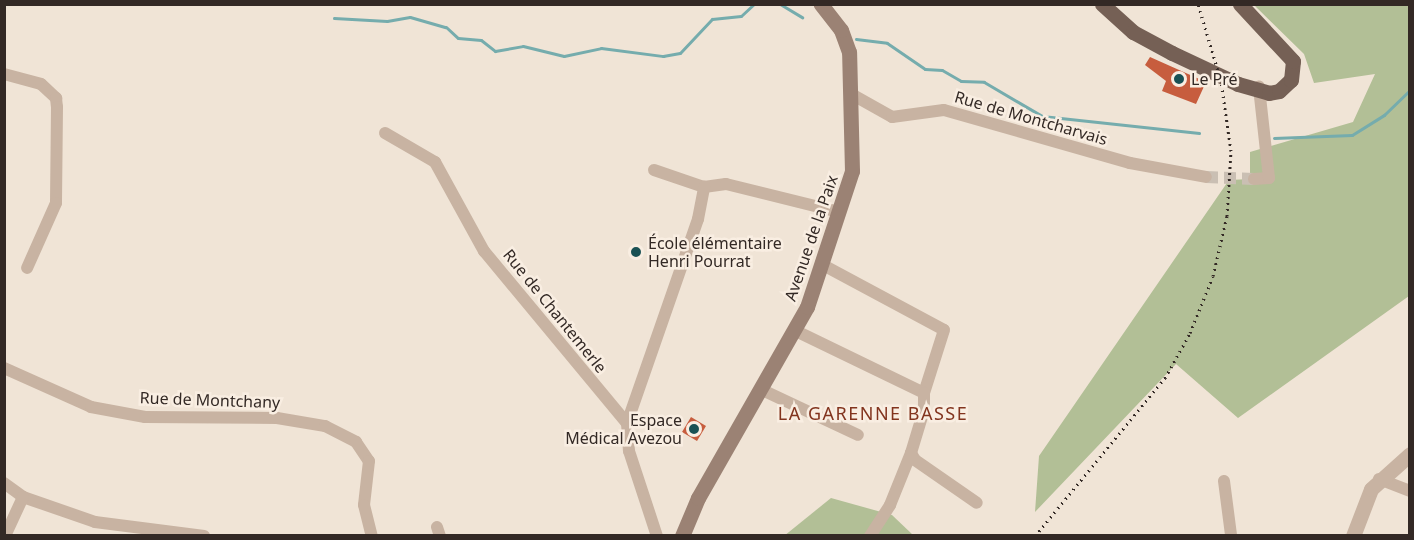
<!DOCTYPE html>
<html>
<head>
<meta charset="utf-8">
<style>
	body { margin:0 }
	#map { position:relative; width:1414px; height:540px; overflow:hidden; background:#f0e4d6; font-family:"Noto Sans",sans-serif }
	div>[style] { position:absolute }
	.green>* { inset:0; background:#b2bf96 }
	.stream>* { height:3px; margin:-1.5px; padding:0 1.5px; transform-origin:1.5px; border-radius:1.5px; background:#75acad }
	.building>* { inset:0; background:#c75d3e }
	.minor-tunnel>* { height:12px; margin-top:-6px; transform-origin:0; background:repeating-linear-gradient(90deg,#cabfb3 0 12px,transparent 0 18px) }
	.minor>* { height:12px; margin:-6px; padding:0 6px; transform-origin:6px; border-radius:6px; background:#c8b3a2 }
	.tertiary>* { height:15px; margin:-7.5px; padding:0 7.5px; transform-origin:7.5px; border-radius:7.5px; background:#c8b3a2 }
	.secondary>* { height:15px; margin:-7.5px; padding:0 7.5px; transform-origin:7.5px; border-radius:7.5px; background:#9b8274 }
	.primary>* { height:15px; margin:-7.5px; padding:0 7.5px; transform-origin:7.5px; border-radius:7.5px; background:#756055 }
	.rail>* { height:3px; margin-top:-1.5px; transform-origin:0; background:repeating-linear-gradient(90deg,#332925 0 1.5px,transparent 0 6px) }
	.dots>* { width:16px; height:16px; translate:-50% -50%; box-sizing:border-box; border:3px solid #f9eee2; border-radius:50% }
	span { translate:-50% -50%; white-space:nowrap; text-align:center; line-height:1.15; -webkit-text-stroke:5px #f9eee2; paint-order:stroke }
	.poi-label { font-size:16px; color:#332925 }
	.left { translate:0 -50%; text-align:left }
	.right { translate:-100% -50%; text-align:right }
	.street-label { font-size:16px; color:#332925 }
	.neighbourhood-label { font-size:18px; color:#82341e; letter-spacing:1.5px }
	.frame { position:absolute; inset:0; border:6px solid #332925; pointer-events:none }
</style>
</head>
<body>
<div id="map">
	<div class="green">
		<i style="clip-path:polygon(1254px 5px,1409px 5px,1409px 296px,1238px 418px,1176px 364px,1035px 512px,1039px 456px,1229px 180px,1250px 179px,1250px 152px,1353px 122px,1375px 74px,1314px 83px,1304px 54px)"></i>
		<i style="clip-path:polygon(831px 498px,892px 515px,913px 535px,784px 536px)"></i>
	</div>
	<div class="stream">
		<i style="left:780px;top:4px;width:26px;rotate:31deg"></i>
		<i style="left:334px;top:18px;width:53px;rotate:3.2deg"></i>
		<i style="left:387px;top:21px;width:23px;rotate:-10deg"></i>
		<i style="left:410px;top:17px;width:37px;rotate:16deg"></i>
		<i style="left:446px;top:27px;width:16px;rotate:43deg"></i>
		<i style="left:458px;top:38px;width:23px;rotate:5deg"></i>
		<i style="left:481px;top:40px;width:18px;rotate:38deg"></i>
		<i style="left:495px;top:51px;width:28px;rotate:-10deg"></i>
		<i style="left:523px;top:46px;width:42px;rotate:13.7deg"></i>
		<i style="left:564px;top:56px;width:38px;rotate:-12deg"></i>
		<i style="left:601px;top:48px;width:63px;rotate:7.4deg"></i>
		<i style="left:663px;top:56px;width:17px;rotate:-10deg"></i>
		<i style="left:680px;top:53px;width:47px;rotate:-46.7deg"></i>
		<i style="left:712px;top:19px;width:29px;rotate:-6deg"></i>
		<i style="left:741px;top:16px;width:18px;rotate:-43deg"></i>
		<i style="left:856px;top:39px;width:31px;rotate:7deg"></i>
		<i style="left:887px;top:43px;width:46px;rotate:34.4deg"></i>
		<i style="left:925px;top:69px;width:17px;rotate:3deg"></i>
		<i style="left:942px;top:70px;width:22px;rotate:30deg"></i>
		<i style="left:961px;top:81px;width:23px;rotate:2deg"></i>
		<i style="left:984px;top:82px;width:67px;rotate:30.4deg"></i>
		<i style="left:1042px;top:116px;width:158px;rotate:6.2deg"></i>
		<i style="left:1274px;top:138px;width:78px;rotate:-2.2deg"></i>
		<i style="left:1352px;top:135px;width:38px;rotate:-32deg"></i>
		<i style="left:1384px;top:115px;width:36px;rotate:-44deg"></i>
	</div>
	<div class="building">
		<i style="clip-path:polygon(1150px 57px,1206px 82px,1196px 104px,1162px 91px,1166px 81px,1145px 65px)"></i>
		<i style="clip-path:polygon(691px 417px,706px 426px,697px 441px,682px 432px)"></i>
	</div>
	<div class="minor-tunnel">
		<i style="left:1206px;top:177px;width:48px;rotate:2.4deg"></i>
	</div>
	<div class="minor">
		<i style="left:4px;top:74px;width:38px;rotate:15deg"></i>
		<i style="left:41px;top:84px;width:21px;rotate:43deg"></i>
		<i style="left:56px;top:98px;width:9px;rotate:84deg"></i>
		<i style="left:57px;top:107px;width:96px;rotate:90.6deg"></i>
		<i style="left:56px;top:203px;width:71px;rotate:114deg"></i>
		<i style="left:853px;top:95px;width:45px;rotate:29.4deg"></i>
		<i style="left:892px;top:117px;width:52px;rotate:-7.7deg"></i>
		<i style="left:944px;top:110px;width:193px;rotate:15.9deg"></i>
		<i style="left:1130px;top:163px;width:77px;rotate:10.4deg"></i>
		<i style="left:385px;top:133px;width:58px;rotate:30.1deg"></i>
		<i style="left:435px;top:162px;width:102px;rotate:61.2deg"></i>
		<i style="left:484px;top:251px;width:224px;rotate:50.3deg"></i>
		<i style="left:627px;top:423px;width:28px;rotate:86deg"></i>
		<i style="left:629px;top:451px;width:89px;rotate:71.8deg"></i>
		<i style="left:654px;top:170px;width:53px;rotate:18.8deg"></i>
		<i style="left:704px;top:187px;width:22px;rotate:-8deg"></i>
		<i style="left:726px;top:184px;width:116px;rotate:13.9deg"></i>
		<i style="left:1254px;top:179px;width:15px;rotate:-4deg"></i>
		<i style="left:1269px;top:178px;width:92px;rotate:-96.3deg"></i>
		<i style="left:823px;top:265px;width:137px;rotate:28.2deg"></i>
		<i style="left:944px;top:330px;width:66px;rotate:107.6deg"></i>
		<i style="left:796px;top:331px;width:142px;rotate:25.8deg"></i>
		<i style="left:924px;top:393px;width:17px;rotate:90deg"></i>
		<i style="left:924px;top:410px;width:45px;rotate:106.8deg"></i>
		<i style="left:911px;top:453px;width:8px;rotate:60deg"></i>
		<i style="left:915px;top:460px;width:75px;rotate:34.7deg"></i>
		<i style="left:4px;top:368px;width:95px;rotate:24.1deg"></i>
		<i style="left:91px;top:407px;width:55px;rotate:10.5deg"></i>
		<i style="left:145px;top:417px;width:132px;rotate:0.4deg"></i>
		<i style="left:277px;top:418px;width:49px;rotate:9.5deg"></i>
		<i style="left:325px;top:426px;width:35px;rotate:27deg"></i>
		<i style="left:356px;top:442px;width:23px;rotate:56deg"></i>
		<i style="left:369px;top:461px;width:44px;rotate:96.5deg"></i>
		<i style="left:364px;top:505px;width:32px;rotate:76deg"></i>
		<i style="left:760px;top:389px;width:108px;rotate:25.1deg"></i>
		<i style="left:627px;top:423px;width:216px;rotate:-70.8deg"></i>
		<i style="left:698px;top:219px;width:33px;rotate:-79deg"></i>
		<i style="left:1379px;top:479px;width:33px;rotate:21deg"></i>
		<i style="left:1224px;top:481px;width:54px;rotate:82.6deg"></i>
		<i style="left:4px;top:483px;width:24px;rotate:36deg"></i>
		<i style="left:23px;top:497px;width:76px;rotate:19.1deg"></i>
		<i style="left:95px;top:522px;width:110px;rotate:7.3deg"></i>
		<i style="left:437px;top:527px;width:9px;rotate:72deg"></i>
		<i style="left:5px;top:536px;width:43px;rotate:-65.2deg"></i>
		<i style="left:870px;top:536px;width:37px;rotate:-57deg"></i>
		<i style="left:890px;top:505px;width:56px;rotate:-68deg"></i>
	</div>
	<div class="tertiary">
		<i style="left:1353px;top:536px;width:50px;rotate:-69deg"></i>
		<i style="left:1371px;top:489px;width:52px;rotate:-41.9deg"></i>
	</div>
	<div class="secondary">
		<i style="left:682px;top:536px;width:41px;rotate:-67.2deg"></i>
		<i style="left:698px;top:498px;width:220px;rotate:-60.3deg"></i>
		<i style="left:807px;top:307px;width:143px;rotate:-71.7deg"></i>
		<i style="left:852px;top:171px;width:119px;rotate:-91.4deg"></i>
		<i style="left:849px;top:52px;width:23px;rotate:-110deg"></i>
		<i style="left:841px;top:30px;width:33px;rotate:-128deg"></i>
	</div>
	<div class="primary">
		<i style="left:1102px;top:4px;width:42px;rotate:42.1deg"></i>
		<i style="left:1133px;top:32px;width:44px;rotate:28.3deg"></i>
		<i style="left:1172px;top:53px;width:73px;rotate:25.2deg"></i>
		<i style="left:1238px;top:84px;width:32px;rotate:16deg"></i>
		<i style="left:1269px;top:93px;width:10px;rotate:-11deg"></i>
		<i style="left:1279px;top:91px;width:16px;rotate:-43deg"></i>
		<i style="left:1291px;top:80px;width:19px;rotate:-84deg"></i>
		<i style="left:1293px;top:61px;width:78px;rotate:-132.9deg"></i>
	</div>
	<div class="rail">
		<i style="left:1035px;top:536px;width:205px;rotate:-50.6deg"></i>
		<i style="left:1165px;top:378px;width:51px;rotate:-60.9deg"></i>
		<i style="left:1190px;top:333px;width:61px;rotate:-68deg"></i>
		<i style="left:1213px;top:276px;width:62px;rotate:-76.9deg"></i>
		<i style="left:1227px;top:216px;width:65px;rotate:-86.5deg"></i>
		<i style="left:1231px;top:151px;width:71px;rotate:-98.1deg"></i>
		<i style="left:1221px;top:81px;width:80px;rotate:-106.6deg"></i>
	</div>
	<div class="dots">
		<i style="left:1179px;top:79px;background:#1a5154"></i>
		<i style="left:636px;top:252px;background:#1a5154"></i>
		<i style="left:694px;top:429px;background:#1a5154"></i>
	</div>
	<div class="poi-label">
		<span class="left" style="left:1191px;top:79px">Le Pré</span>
		<span class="left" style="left:648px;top:252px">École élémentaire<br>Henri Pourrat</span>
		<span class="right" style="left:682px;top:429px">Espace<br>Médical Avezou</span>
	</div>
	<div class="street-label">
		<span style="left:1031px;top:118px;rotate:16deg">Rue de Montcharvais</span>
		<span style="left:811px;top:238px;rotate:-71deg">Avenue de la Paix</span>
		<span style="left:555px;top:311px;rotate:51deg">Rue de Chantemerle</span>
		<span style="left:210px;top:400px;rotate:2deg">Rue de Montchany</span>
	</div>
	<div class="neighbourhood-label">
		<span style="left:873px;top:413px">LA GARENNE BASSE</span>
	</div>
	<div class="frame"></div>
</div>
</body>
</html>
